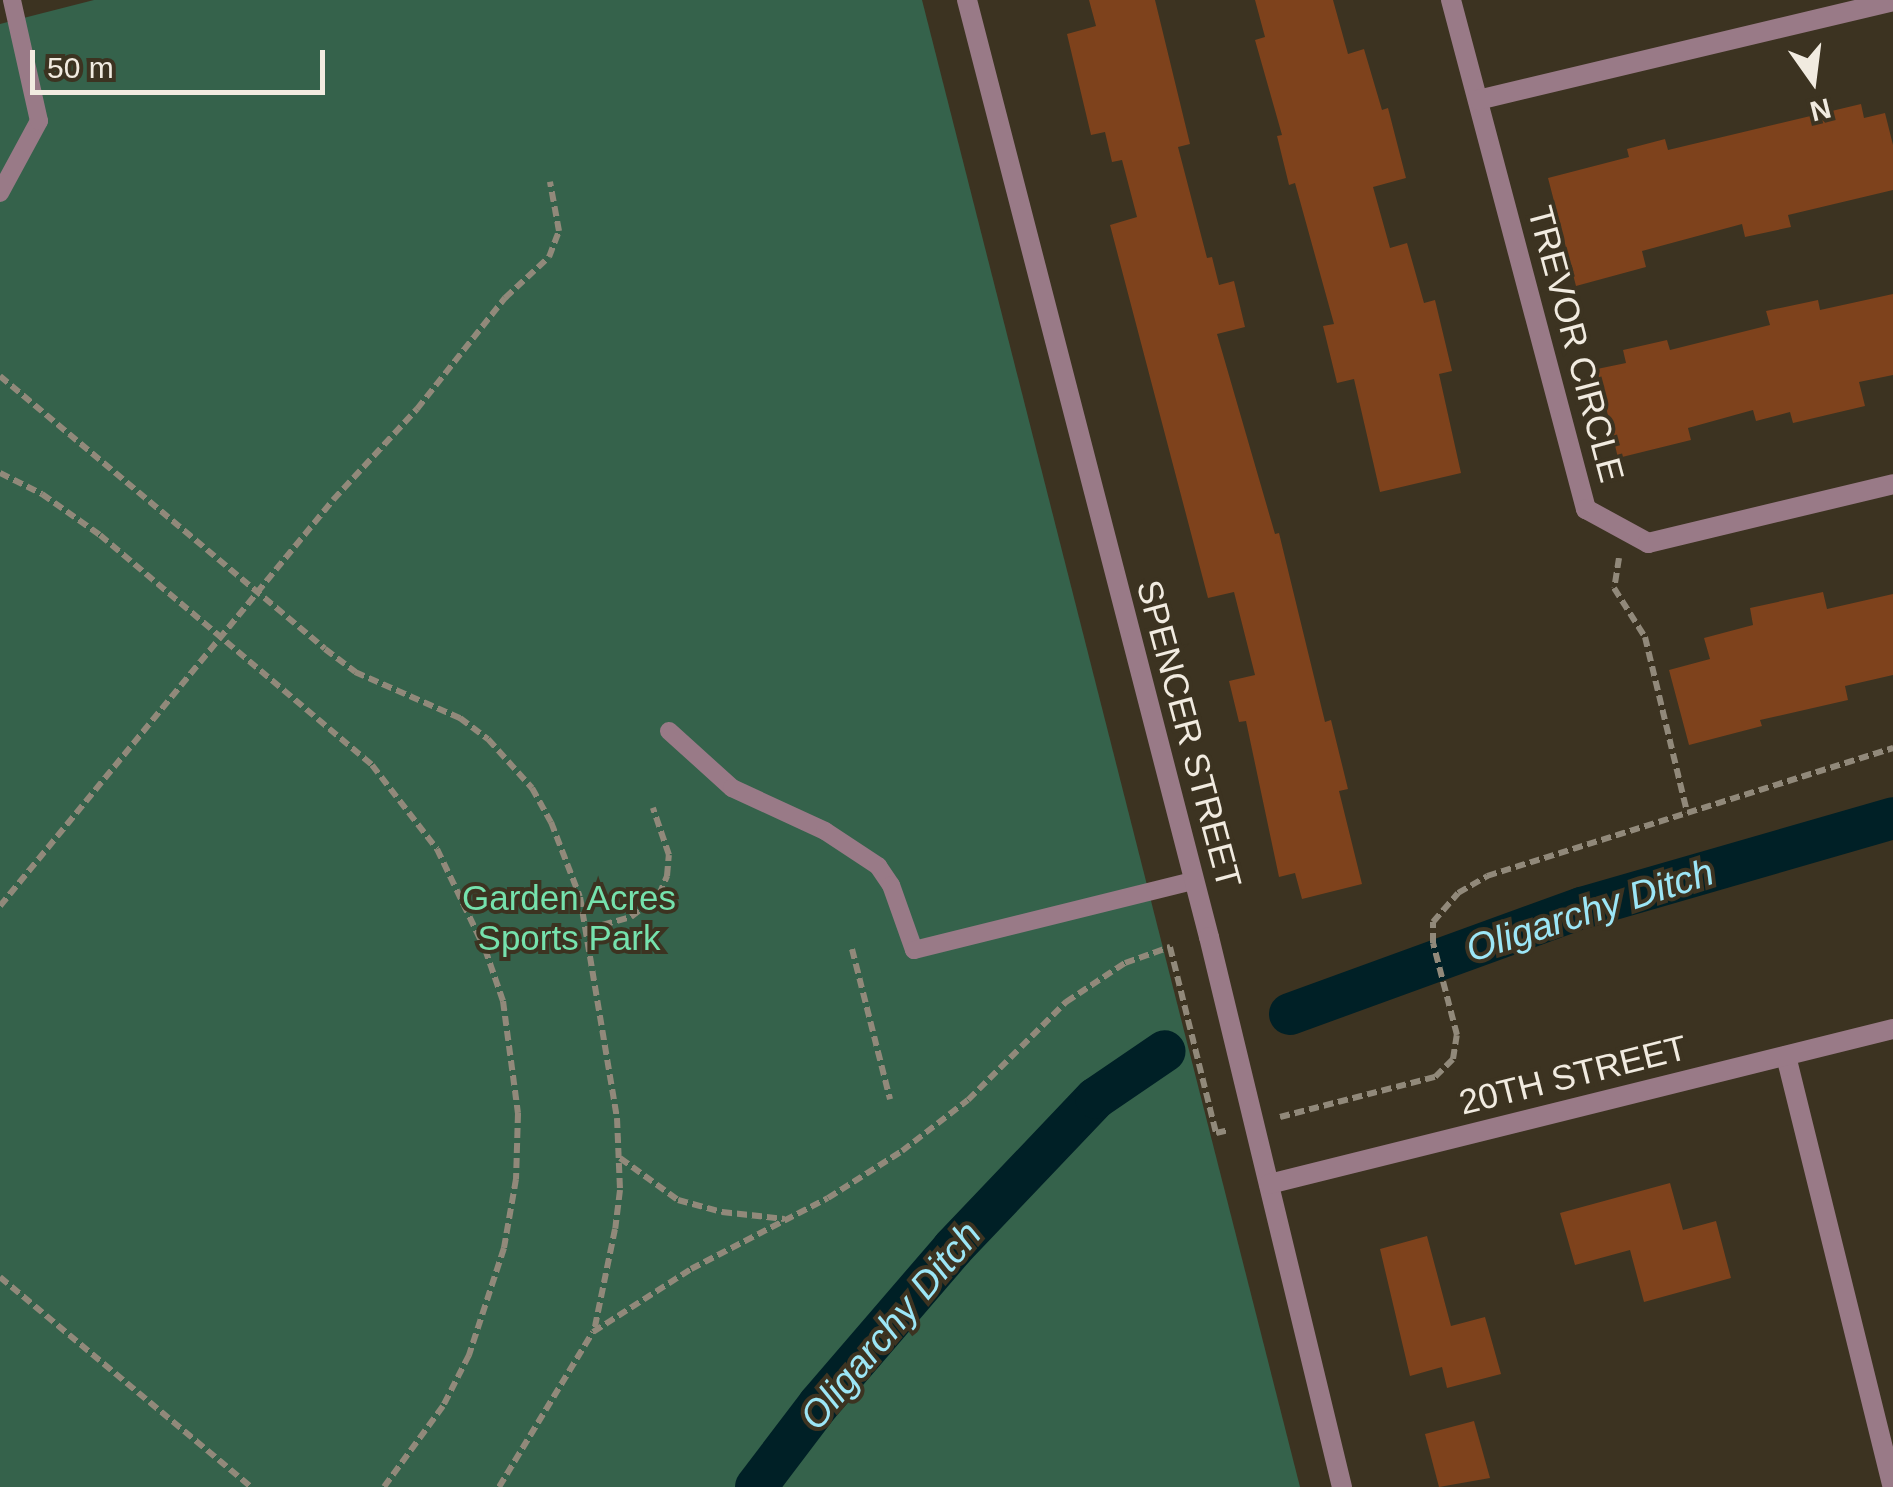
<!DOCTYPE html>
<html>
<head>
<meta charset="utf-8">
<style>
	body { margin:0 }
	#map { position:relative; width:1893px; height:1487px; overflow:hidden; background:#3c3321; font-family:Arial,sans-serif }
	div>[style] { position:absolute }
	.green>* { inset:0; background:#35624b }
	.canal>* { height:42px; margin:-21px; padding:0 21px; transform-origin:21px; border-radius:21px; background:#002026 }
	.building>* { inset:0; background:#7e421c }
	.path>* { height:6px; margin-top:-3px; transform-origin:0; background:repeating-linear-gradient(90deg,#91897a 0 10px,transparent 0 15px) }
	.service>* { height:18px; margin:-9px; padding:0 9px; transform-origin:9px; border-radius:9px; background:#997a87 }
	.minor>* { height:20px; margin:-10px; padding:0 10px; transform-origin:10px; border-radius:10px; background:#997a87 }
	span { translate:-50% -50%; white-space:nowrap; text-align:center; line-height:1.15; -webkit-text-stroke:8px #3c3321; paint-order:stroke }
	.street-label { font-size:35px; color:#f1ebe0 }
	.park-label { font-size:35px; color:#75e2ad }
	.water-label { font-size:38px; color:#9ce6f6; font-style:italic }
	.north { position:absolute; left:1763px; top:30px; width:100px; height:100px; -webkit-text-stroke:8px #3c3321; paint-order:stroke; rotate:166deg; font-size:28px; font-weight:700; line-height:40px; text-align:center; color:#f1ebe0 }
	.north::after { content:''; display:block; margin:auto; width:35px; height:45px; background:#f1ebe0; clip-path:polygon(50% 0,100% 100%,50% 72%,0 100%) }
	.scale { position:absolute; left:30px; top:50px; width:295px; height:45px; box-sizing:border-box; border:5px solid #f1ebe0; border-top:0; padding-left:12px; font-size:30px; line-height:35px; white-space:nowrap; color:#f1ebe0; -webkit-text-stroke:8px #3c3321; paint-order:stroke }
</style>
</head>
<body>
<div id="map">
	<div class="green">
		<i style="clip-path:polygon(94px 0,922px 0,1300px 1487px,0 1487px,0 24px)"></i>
	</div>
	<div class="canal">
		<i style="left:1290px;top:1014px;width:311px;rotate:-20deg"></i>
		<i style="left:1582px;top:908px;width:324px;rotate:-16.1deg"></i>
		<i style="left:756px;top:1487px;width:104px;rotate:-52.8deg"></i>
		<i style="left:819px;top:1404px;width:206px;rotate:-49.3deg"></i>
		<i style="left:953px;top:1248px;width:207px;rotate:-46.4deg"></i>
		<i style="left:1096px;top:1098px;width:83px;rotate:-34.3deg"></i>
	</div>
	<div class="building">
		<i style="clip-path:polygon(1089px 0,1155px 0,1190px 144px,1178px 147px,1207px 258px,1212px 257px,1219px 285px,1234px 281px,1245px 327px,1217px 334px,1275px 534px,1279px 533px,1325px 722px,1331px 720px,1348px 789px,1339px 791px,1362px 884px,1302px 899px,1295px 873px,1279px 877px,1246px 721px,1239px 722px,1229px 681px,1255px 675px,1234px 592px,1208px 598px,1110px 225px,1137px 217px,1122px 160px,1112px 162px,1105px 132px,1091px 135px,1067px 34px,1096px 26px)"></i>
		<i style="clip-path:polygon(1255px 0,1333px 0,1348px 54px,1364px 49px,1382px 110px,1388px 108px,1406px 178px,1373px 187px,1390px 248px,1407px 243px,1424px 303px,1435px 300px,1452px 371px,1439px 374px,1461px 473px,1380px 492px,1354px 379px,1337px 383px,1323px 326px,1334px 324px,1295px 183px,1289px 185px,1277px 136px,1282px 135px,1255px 40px,1265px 37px)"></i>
		<i style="clip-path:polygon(1861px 104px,1864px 118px,1885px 113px,1893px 145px,1893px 190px,1788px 215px,1791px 227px,1745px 237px,1742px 224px,1642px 251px,1646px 267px,1576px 286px,1548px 178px,1629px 157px,1627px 149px,1665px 139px,1668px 150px)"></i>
		<i style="clip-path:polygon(1893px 294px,1893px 375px,1859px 382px,1865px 406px,1793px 423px,1790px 412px,1756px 421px,1753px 410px,1688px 428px,1691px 440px,1618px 458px,1597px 369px,1626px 363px,1623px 350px,1667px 340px,1670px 350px,1770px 325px,1766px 311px,1818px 300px,1820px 310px)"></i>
		<i style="clip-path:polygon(1823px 592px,1827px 609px,1893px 594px,1893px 675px,1845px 686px,1848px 700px,1760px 720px,1762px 726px,1689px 745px,1669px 670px,1710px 659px,1704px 638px,1753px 625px,1750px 608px)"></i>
		<i style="clip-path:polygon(1670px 1183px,1683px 1230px,1716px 1221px,1731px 1278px,1644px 1302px,1630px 1250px,1575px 1265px,1560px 1213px)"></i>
		<i style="clip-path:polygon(1427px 1236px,1451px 1326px,1485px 1317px,1501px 1374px,1447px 1388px,1442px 1367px,1410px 1376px,1380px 1249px)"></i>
		<i style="clip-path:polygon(1474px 1421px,1490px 1478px,1439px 1487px,1425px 1434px)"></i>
	</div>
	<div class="path">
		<i style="left:0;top:376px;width:424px;rotate:40deg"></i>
		<i style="left:325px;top:649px;width:38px;rotate:37deg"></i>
		<i style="left:355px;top:672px;width:115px;rotate:23.7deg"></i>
		<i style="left:460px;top:718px;width:35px;rotate:37deg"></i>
		<i style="left:488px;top:739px;width:66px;rotate:48.1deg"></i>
		<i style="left:532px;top:788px;width:39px;rotate:61deg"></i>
		<i style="left:551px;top:822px;width:80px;rotate:68.9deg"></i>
		<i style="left:580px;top:897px;width:224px;rotate:80.5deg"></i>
		<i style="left:617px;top:1118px;width:72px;rotate:87.6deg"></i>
		<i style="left:620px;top:1190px;width:39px;rotate:97deg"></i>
		<i style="left:615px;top:1229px;width:104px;rotate:101.6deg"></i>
		<i style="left:0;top:473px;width:47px;rotate:26.6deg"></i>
		<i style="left:42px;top:494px;width:71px;rotate:35.3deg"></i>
		<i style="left:100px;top:535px;width:356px;rotate:40.2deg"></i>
		<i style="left:372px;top:765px;width:106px;rotate:52.3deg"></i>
		<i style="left:437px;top:849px;width:111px;rotate:64.4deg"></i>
		<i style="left:485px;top:949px;width:55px;rotate:70.9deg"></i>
		<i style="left:503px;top:1001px;width:113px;rotate:82.4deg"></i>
		<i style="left:518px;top:1113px;width:66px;rotate:91.7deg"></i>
		<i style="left:516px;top:1179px;width:70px;rotate:99.9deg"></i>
		<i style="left:504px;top:1248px;width:113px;rotate:108.1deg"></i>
		<i style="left:469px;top:1355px;width:57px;rotate:117deg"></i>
		<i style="left:443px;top:1406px;width:100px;rotate:126.1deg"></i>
		<i style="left:1619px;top:558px;width:30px;rotate:99deg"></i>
		<i style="left:1614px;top:588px;width:58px;rotate:57.7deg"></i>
		<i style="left:1645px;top:637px;width:180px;rotate:76.5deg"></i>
		<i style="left:0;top:906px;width:525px;rotate:-50.64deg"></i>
		<i style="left:333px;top:500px;width:124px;rotate:-47.3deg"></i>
		<i style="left:417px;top:409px;width:142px;rotate:-51.6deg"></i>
		<i style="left:505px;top:298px;width:60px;rotate:-43deg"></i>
		<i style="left:549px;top:257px;width:28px;rotate:-69deg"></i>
		<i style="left:559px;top:231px;width:50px;rotate:-100.4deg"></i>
		<i style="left:588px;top:929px;width:45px;rotate:-15.6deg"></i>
		<i style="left:631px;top:917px;width:36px;rotate:-38deg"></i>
		<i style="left:659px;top:895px;width:21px;rotate:-67deg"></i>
		<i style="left:667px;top:876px;width:21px;rotate:-85deg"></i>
		<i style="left:669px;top:855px;width:50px;rotate:-108.8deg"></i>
		<i style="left:852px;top:949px;width:155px;rotate:75.8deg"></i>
		<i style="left:1280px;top:1117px;width:160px;rotate:-14.5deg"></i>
		<i style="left:1435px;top:1077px;width:25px;rotate:-45deg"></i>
		<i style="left:1453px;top:1059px;width:24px;rotate:-81deg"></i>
		<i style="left:1457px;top:1035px;width:95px;rotate:-104.6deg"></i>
		<i style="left:1433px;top:943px;width:21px;rotate:-90deg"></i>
		<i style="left:1433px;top:922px;width:38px;rotate:-49deg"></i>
		<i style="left:1458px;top:893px;width:34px;rotate:-30deg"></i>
		<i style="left:1487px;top:876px;width:426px;rotate:-17.5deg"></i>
		<i style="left:620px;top:1158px;width:72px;rotate:35.9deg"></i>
		<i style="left:678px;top:1200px;width:46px;rotate:15.3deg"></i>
		<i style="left:722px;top:1212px;width:63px;rotate:6.3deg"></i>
		<i style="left:0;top:1277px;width:327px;rotate:39.9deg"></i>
		<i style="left:499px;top:1487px;width:181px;rotate:-58.8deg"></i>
		<i style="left:593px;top:1332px;width:117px;rotate:-32.7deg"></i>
		<i style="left:691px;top:1269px;width:154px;rotate:-27.4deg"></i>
		<i style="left:828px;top:1198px;width:88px;rotate:-32.4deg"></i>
		<i style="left:902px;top:1151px;width:83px;rotate:-37.7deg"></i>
		<i style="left:968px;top:1100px;width:139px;rotate:-45deg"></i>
		<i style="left:1066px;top:1002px;width:71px;rotate:-33.5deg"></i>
		<i style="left:1125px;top:963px;width:48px;rotate:-19.6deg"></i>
		<i style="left:1170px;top:947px;width:192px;rotate:76.1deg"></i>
		<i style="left:1216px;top:1133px;width:13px;rotate:-13deg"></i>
	</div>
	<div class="service">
		<i style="left:0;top:193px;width:82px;rotate:-61.6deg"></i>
		<i style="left:39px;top:121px;width:124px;rotate:-102.6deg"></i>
		<i style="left:669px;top:731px;width:85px;rotate:42.1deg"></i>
		<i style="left:732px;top:788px;width:102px;rotate:24.8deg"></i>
		<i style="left:825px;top:831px;width:64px;rotate:33.4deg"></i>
		<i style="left:878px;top:866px;width:23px;rotate:56deg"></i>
		<i style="left:891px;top:885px;width:69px;rotate:70.5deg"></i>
		<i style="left:914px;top:950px;width:287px;rotate:-13.9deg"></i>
	</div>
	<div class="minor">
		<i style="left:967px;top:0;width:968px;rotate:75.52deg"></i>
		<i style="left:1209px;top:937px;width:566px;rotate:76.41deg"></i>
		<i style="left:1451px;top:0;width:527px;rotate:75.15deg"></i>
		<i style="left:1586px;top:509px;width:71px;rotate:28.7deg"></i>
		<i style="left:1648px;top:543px;width:252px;rotate:-13.5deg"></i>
		<i style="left:1478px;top:100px;width:427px;rotate:-13.4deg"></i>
		<i style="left:1786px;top:1056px;width:444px;rotate:76.1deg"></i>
		<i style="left:1269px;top:1184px;width:643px;rotate:-13.95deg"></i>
	</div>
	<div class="street-label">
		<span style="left:1576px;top:344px;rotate:75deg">TREVOR CIRCLE</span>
		<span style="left:1189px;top:734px;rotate:75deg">SPENCER STREET</span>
		<span style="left:1573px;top:1075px;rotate:-14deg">20TH STREET</span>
	</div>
	<div class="park-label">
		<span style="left:569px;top:918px">Garden Acres<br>Sports Park</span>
	</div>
	<div class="water-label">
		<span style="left:1590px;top:911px;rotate:-18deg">Oligarchy Ditch</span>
		<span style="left:891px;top:1326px;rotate:-50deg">Oligarchy Ditch</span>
	</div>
	<div class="north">N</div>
	<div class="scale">50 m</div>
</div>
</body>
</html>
